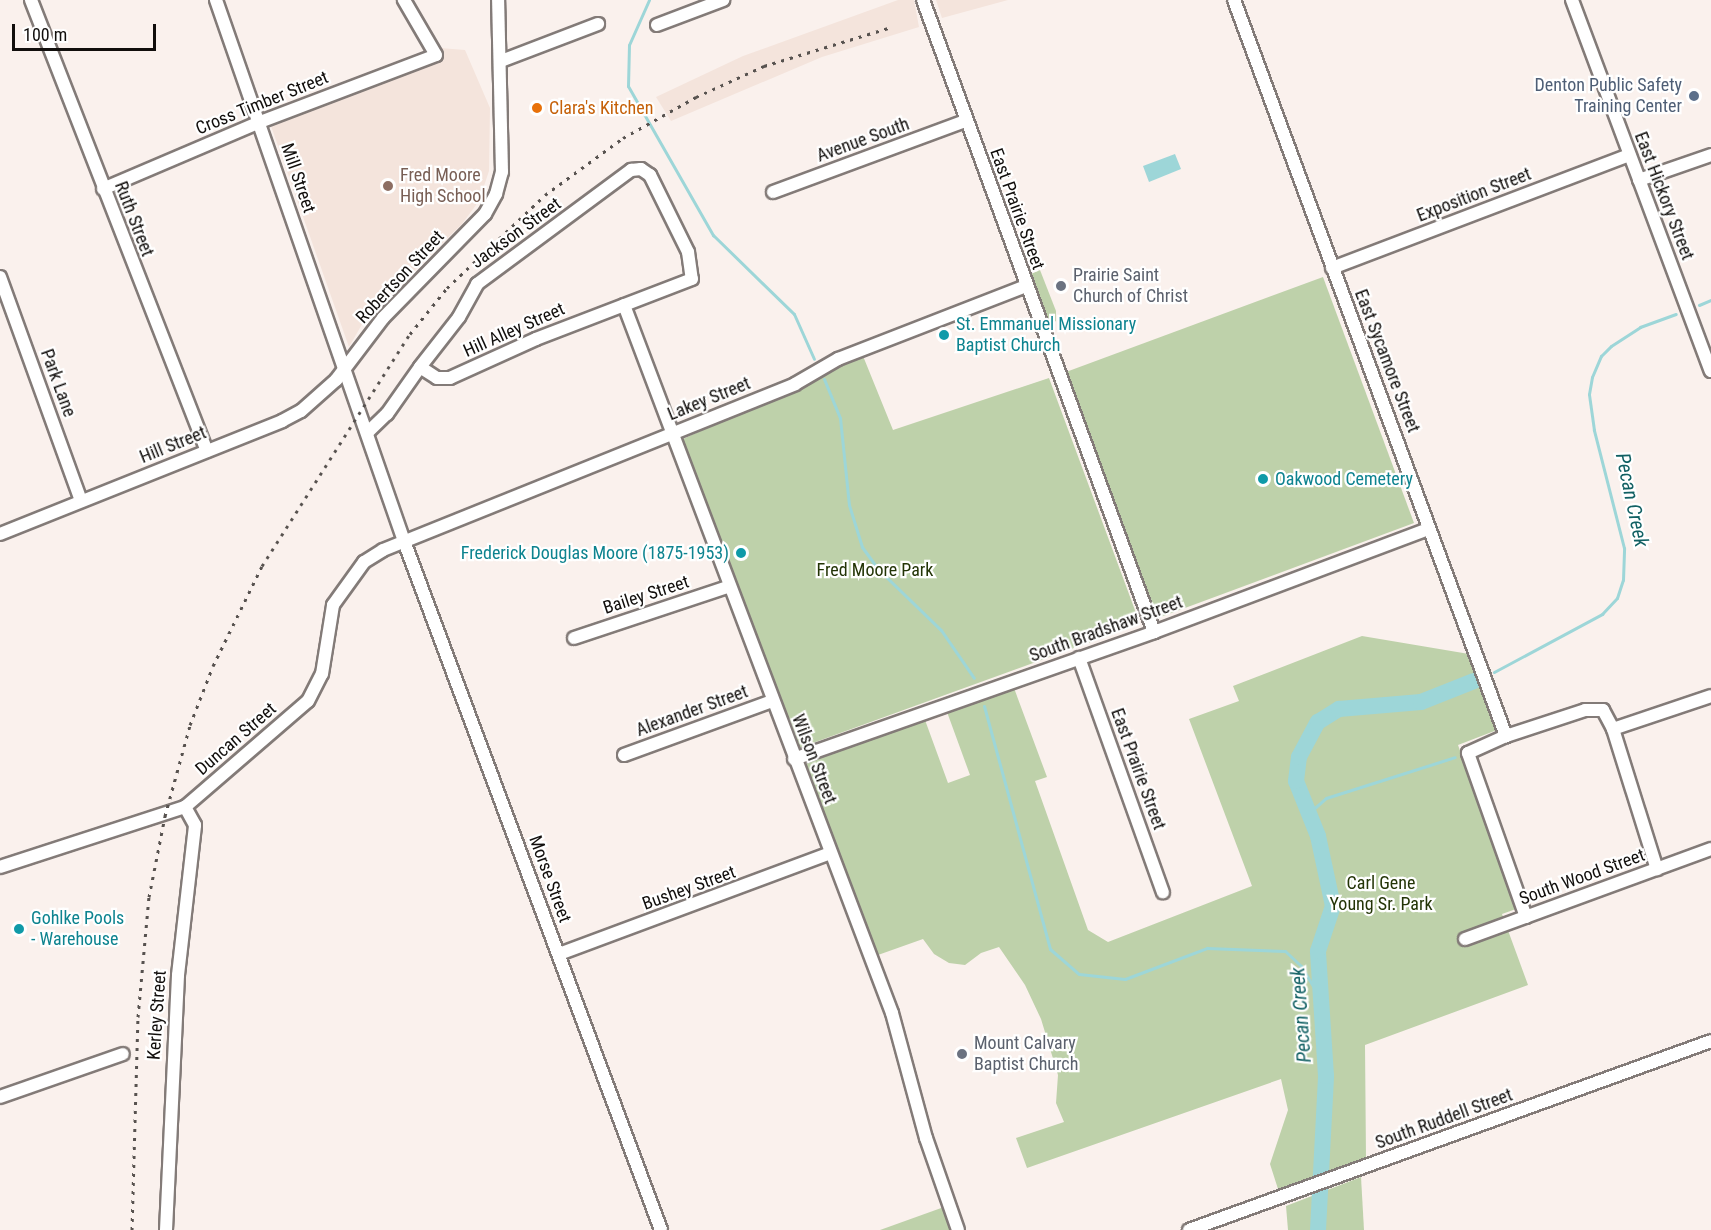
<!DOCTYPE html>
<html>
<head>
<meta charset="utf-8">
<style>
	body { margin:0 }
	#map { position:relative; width:1711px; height:1230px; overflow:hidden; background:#faf1ed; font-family:"Roboto Condensed",sans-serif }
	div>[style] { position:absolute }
	.built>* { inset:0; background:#f4e4dc }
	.green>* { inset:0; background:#bed1aa }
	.water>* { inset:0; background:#9dd6d8 }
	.stream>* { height:3px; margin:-1.5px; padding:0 1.5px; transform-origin:1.5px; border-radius:1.5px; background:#9dd6d8 }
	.river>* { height:16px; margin:-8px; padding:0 8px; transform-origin:8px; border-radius:8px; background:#9dd6d8 }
	.roads { filter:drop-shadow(2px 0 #837b78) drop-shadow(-2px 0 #837b78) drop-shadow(0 2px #837b78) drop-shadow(0 -2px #837b78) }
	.minor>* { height:12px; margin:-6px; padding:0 6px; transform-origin:6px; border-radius:6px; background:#fff }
	.rail>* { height:3px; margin-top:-1.5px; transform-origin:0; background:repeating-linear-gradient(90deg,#57524f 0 3px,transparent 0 9px) }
	.dots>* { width:16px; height:16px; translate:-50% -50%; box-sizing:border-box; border:3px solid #fff; border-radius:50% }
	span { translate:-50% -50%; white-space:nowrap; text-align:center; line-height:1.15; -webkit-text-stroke:4.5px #fff; paint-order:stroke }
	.service-label { font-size:18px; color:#4e5e75 }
	.right { translate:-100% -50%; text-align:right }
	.street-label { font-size:18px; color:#110e0c }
	.food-label { font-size:18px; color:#c56008 }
	.left { translate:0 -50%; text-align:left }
	.education-label { font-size:18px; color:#785e54 }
	.worship-label { font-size:18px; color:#5b616d }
	.culture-label { font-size:18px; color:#0d838f }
	.park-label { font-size:18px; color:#233406 }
	.water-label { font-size:20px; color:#116063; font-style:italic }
	.scale { position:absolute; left:12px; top:24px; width:144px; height:27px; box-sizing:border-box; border:3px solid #110e0c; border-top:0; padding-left:8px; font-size:18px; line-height:21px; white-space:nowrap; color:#110e0c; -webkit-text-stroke:4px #fff; paint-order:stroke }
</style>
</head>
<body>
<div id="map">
	<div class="built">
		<i style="clip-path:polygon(898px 0,914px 0,919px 27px,822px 57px,671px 121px,656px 97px,743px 56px)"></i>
		<i style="clip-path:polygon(936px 0,1008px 0,942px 18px)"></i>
		<i style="clip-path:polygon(440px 48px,465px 50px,490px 108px,489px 171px,479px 201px,462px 224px,365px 319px,349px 347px,271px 126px,443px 59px)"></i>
	</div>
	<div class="green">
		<i style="clip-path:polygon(1040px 270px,1056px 311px,1056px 321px,1049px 325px,1031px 274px)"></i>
		<i style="clip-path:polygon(1323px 277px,1414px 523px,1158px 618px,1066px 372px)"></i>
		<i style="clip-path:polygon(863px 356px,893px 430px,1049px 378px,1139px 621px,1135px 626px,799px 748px,683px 439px)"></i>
		<i style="clip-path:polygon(1362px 636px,1469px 654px,1497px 730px,1458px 745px,1516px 909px,1502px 914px,1528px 985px,1365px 1045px,1366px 1158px,1278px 1189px,1270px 1164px,1288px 1110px,1281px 1079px,1027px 1168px,1016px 1138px,1064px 1122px,1056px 1103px,1058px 1075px,1041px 1019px,1025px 985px,999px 947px,981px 953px,965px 965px,949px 963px,934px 954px,923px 939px,878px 955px,805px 762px,925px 720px,948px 783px,970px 775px,947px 712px,1014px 688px,1047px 777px,1035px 781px,1088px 930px,1108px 942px,1252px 886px,1189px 719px,1239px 701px,1233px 686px)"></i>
		<i style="clip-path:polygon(1361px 1177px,1364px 1230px,1288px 1230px,1286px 1206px)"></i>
		<i style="clip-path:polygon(944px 1207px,951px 1230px,880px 1230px)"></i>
	</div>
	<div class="water">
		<i style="clip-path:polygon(1175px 154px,1181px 169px,1149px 182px,1143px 166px)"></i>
	</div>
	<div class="stream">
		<i style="left:649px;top:0;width:49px;rotate:114deg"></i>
		<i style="left:629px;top:45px;width:41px;rotate:91.4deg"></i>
		<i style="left:628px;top:86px;width:172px;rotate:60.3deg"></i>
		<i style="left:713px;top:235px;width:113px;rotate:44.3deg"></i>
		<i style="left:794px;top:314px;width:49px;rotate:66deg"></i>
		<i style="left:1699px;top:305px;width:13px;rotate:-23deg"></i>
		<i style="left:824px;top:379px;width:42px;rotate:67.7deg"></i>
		<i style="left:840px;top:418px;width:87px;rotate:84.1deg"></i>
		<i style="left:849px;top:505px;width:44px;rotate:72.8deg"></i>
		<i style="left:862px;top:547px;width:29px;rotate:54deg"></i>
		<i style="left:879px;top:570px;width:86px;rotate:44.1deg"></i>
		<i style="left:941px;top:630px;width:58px;rotate:55.5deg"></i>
		<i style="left:1494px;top:672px;width:123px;rotate:-28.2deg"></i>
		<i style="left:1602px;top:614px;width:22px;rotate:-47deg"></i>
		<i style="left:1617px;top:598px;width:19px;rotate:-72deg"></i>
		<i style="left:1623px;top:580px;width:32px;rotate:-88deg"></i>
		<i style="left:1624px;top:548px;width:122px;rotate:-104.3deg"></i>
		<i style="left:1594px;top:430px;width:36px;rotate:-98deg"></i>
		<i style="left:1589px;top:394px;width:17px;rotate:-80deg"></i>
		<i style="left:1592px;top:377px;width:23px;rotate:-67deg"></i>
		<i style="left:1601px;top:356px;width:14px;rotate:-45deg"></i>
		<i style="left:1611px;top:346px;width:35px;rotate:-33deg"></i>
		<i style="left:1640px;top:327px;width:38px;rotate:-20deg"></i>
		<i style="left:984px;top:706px;width:252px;rotate:74.8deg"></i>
		<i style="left:1050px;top:949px;width:38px;rotate:41deg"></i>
		<i style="left:1079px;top:974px;width:46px;rotate:6.2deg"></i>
		<i style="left:1125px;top:979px;width:88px;rotate:-20.7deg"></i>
		<i style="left:1207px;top:948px;width:78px;rotate:2.2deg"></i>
		<i style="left:1285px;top:951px;width:22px;rotate:43deg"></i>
		<i style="left:1301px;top:966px;width:39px;rotate:59deg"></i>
		<i style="left:1310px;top:812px;width:21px;rotate:-41deg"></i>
		<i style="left:1326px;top:798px;width:135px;rotate:-17.6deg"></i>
	</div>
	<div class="river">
		<i style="left:1318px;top:1230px;width:154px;rotate:-87deg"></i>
		<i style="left:1326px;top:1076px;width:125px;rotate:-93.7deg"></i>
		<i style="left:1318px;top:951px;width:47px;rotate:-71.6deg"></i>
		<i style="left:1333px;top:906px;width:72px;rotate:-102.1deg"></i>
		<i style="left:1318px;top:836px;width:59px;rotate:-111.8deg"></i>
		<i style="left:1296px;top:781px;width:24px;rotate:-83deg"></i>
		<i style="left:1299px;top:757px;width:40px;rotate:-62deg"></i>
		<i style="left:1318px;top:722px;width:25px;rotate:-32deg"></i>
		<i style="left:1339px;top:709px;width:82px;rotate:-4.9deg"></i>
		<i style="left:1421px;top:702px;width:57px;rotate:-21.6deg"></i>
	</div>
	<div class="roads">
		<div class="minor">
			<i style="left:31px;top:0;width:484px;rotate:68.7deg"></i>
			<i style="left:216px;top:0;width:573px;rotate:70.84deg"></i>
			<i style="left:404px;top:541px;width:735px;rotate:69.54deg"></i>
			<i style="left:923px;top:0;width:673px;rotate:69.92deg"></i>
			<i style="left:1234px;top:0;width:785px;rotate:69.72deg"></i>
			<i style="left:1572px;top:0;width:396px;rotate:69.5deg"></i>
			<i style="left:657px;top:25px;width:71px;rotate:-20.7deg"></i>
			<i style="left:501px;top:61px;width:104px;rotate:-20.9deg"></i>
			<i style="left:1639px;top:180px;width:76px;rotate:-19.1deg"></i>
			<i style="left:103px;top:189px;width:171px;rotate:-23.1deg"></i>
			<i style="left:260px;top:122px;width:188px;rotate:-20.8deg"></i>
			<i style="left:436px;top:55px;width:64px;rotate:-120.2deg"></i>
			<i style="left:773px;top:192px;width:205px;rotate:-20.3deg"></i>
			<i style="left:1332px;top:268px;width:318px;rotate:-20.8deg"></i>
			<i style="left:0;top:277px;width:238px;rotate:70.1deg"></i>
			<i style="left:624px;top:305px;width:757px;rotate:69.27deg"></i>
			<i style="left:892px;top:1013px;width:130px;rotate:74.8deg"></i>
			<i style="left:926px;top:1138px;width:97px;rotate:70.8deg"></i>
			<i style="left:367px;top:433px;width:28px;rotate:-44deg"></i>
			<i style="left:387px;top:414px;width:57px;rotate:-54.9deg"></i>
			<i style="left:420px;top:367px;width:63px;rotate:-52deg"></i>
			<i style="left:459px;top:317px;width:38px;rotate:-61deg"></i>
			<i style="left:477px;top:284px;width:192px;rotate:-36.5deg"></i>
			<i style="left:631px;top:170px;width:10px;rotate:-6deg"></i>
			<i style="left:641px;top:169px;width:11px;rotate:34deg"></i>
			<i style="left:650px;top:175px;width:86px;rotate:63.7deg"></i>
			<i style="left:688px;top:252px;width:27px;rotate:82deg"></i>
			<i style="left:692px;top:279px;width:167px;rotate:159deg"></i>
			<i style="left:536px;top:339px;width:94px;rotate:155.6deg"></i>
			<i style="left:450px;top:378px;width:13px;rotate:180deg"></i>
			<i style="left:437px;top:378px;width:20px;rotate:-147deg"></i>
			<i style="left:0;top:534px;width:304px;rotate:-21.8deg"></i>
			<i style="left:282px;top:421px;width:21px;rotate:-28deg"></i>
			<i style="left:301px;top:411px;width:47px;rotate:-41.5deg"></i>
			<i style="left:336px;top:380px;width:78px;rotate:-52.8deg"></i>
			<i style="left:383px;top:318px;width:146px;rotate:-45.6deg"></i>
			<i style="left:485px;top:214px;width:23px;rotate:-61deg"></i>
			<i style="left:496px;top:194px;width:23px;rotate:-75deg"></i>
			<i style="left:502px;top:172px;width:172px;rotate:-91.3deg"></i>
			<i style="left:574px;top:638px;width:164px;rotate:-18.4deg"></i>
			<i style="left:1079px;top:658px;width:249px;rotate:70.3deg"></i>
			<i style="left:1613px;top:729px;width:103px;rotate:-18.6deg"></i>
			<i style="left:624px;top:755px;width:158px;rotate:-20deg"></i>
			<i style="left:794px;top:759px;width:382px;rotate:-19.4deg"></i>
			<i style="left:1154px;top:632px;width:293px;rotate:-20.6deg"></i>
			<i style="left:0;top:867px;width:194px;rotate:-18deg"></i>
			<i style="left:185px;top:807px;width:162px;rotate:-40.8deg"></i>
			<i style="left:308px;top:701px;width:30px;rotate:-63deg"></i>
			<i style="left:322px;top:674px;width:70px;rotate:-80.9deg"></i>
			<i style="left:333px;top:605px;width:53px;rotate:-54.2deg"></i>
			<i style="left:364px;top:562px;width:22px;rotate:-32deg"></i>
			<i style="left:383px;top:550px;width:444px;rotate:-21.9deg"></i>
			<i style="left:795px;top:384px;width:50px;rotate:-30.2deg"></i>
			<i style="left:838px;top:359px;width:202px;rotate:-21.2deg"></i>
			<i style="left:1526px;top:917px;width:174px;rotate:-109.5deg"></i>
			<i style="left:1468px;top:753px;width:42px;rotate:-24.1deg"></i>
			<i style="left:1506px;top:736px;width:83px;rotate:-18.2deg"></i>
			<i style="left:1585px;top:710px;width:18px"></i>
			<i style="left:1603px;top:710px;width:21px;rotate:62deg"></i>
			<i style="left:1613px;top:729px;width:147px;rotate:72.6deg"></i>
			<i style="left:1465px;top:939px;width:262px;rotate:-20.1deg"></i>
			<i style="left:559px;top:954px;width:289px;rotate:-20.4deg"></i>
			<i style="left:0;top:1097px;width:130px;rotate:-19.3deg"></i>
			<i style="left:166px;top:1230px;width:255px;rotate:-87.3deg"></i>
			<i style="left:178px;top:975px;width:151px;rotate:-83.5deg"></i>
			<i style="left:195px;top:825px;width:21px;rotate:-119deg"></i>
			<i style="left:1189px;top:1230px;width:555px;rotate:-19.9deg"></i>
		</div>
	</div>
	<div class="rail">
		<i style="left:132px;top:1230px;width:213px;rotate:-88.4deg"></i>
		<i style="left:138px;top:1017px;width:121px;rotate:-84.8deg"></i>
		<i style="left:149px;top:897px;width:83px;rotate:-78.8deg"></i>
		<i style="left:165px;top:816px;width:94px;rotate:-74.6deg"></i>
		<i style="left:190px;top:725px;width:63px;rotate:-68.7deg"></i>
		<i style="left:213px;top:666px;width:111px;rotate:-63.9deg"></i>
		<i style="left:262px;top:566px;width:275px;rotate:-57.5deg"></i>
		<i style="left:410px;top:334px;width:59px;rotate:-51.2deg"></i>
		<i style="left:447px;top:288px;width:135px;rotate:-43.5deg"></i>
		<i style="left:545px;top:195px;width:97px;rotate:-36.2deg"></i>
		<i style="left:623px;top:138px;width:84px;rotate:-29.3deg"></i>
		<i style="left:696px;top:97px;width:75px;rotate:-24.5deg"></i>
		<i style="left:764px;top:66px;width:130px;rotate:-17deg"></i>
	</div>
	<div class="dots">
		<i style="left:1694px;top:96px;background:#5c6f8a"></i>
		<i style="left:537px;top:108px;background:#e8710a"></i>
		<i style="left:388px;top:186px;background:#8d6e63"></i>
		<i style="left:1061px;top:286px;background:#6b7280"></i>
		<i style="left:944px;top:335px;background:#0f9aa8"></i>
		<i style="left:1263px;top:479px;background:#0f9aa8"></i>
		<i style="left:741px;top:553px;background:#0f9aa8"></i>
		<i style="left:19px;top:929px;background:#0f9aa8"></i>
		<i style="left:962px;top:1054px;background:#6b7280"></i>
	</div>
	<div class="service-label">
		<span class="right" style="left:1682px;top:96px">Denton Public Safety<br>Training Center</span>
	</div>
	<div class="street-label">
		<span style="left:262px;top:103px;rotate:-22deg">Cross Timber Street</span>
		<span style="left:863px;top:140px;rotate:-20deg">Avenue South</span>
		<span style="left:298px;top:178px;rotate:71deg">Mill Street</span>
		<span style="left:1474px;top:195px;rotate:-21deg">Exposition Street</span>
		<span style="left:1664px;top:196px;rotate:69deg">East Hickory Street</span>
		<span style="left:1017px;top:209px;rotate:70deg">East Prairie Street</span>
		<span style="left:134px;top:219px;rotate:69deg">Ruth Street</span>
		<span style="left:516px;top:233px;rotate:-36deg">Jackson Street</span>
		<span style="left:400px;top:277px;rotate:-47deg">Robertson Street</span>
		<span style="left:514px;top:330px;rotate:-24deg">Hill Alley Street</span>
		<span style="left:1387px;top:361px;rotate:69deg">East Sycamore Street</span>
		<span style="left:58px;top:383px;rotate:70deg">Park Lane</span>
		<span style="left:709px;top:399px;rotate:-22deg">Lakey Street</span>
		<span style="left:173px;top:445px;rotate:-22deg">Hill Street</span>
		<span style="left:646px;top:595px;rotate:-18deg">Bailey Street</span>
		<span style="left:1106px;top:629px;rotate:-20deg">South Bradshaw Street</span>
		<span style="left:692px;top:711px;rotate:-20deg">Alexander Street</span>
		<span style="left:236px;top:739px;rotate:-41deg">Duncan Street</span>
		<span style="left:814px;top:759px;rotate:69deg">Wilson Street</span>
		<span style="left:1138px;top:769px;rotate:70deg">East Prairie Street</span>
		<span style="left:1582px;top:877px;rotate:-20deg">South Wood Street</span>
		<span style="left:550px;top:879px;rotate:70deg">Morse Street</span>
		<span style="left:689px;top:888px;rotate:-20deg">Bushey Street</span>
		<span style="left:157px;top:1015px;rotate:-86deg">Kerley Street</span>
		<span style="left:1444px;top:1119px;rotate:-20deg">South Ruddell Street</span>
	</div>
	<div class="food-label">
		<span class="left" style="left:549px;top:108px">Clara's Kitchen</span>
	</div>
	<div class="education-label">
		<span class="left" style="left:400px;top:186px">Fred Moore<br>High School</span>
	</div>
	<div class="worship-label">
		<span class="left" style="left:1073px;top:286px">Prairie Saint<br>Church of Christ</span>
		<span class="left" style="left:974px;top:1054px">Mount Calvary<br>Baptist Church</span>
	</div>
	<div class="culture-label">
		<span class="left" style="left:956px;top:335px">St. Emmanuel Missionary<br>Baptist Church</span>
		<span class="left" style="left:1275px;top:479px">Oakwood Cemetery</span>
		<span class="right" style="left:729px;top:553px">Frederick Douglas Moore (1875-1953)</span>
		<span class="left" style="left:31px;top:929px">Gohlke Pools<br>- Warehouse</span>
	</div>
	<div class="park-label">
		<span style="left:875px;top:570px">Fred Moore Park</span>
		<span style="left:1381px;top:894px">Carl Gene<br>Young Sr. Park</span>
	</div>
	<div class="water-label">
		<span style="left:1632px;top:500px;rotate:78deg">Pecan Creek</span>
		<span style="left:1301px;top:1015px;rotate:-94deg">Pecan Creek</span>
	</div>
	<div class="scale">100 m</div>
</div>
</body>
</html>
